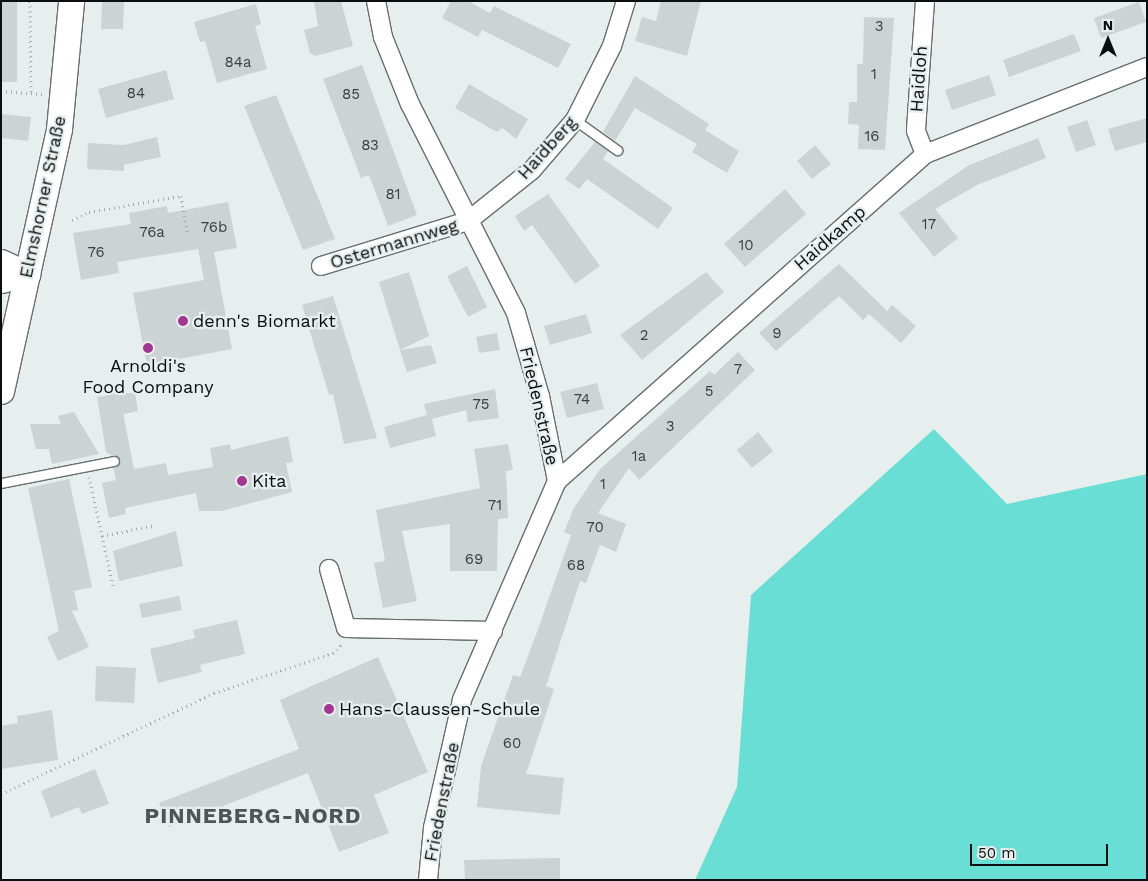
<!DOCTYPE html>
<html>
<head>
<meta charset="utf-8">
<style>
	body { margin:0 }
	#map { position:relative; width:1148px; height:881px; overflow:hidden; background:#e7efee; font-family:"Work Sans",sans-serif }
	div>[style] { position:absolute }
	.green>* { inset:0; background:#69ded4 }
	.building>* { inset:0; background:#cbd4d3 }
	.path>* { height:3px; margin-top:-1.5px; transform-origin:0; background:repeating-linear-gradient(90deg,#a4abaa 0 1px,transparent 0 5px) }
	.roads { filter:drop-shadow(1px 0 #676f6e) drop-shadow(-1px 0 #676f6e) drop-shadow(0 1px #676f6e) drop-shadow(0 -1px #676f6e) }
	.lane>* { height:9px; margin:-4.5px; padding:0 4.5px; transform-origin:4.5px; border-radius:4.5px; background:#fff }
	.street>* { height:18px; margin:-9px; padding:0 9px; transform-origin:9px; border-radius:9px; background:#fff }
	.secondary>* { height:25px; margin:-12.5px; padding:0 12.5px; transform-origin:12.5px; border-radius:12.5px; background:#fff }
	.dots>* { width:14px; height:14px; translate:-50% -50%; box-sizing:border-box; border:2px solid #e7efee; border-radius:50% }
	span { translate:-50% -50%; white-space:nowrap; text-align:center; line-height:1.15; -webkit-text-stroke:4.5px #e7efee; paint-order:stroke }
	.number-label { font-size:15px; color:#3b403f }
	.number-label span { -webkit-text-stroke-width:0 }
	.street-label { font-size:18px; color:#0b0e0e }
	.poi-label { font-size:18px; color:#0b0e0e }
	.left { translate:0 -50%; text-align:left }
	.district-label { font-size:22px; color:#4e5655; font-weight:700; letter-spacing:1px }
	.frame { position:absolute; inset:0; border:2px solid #0b0e0e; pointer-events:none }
	.north { position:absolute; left:1083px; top:15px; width:50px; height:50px; -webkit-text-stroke:4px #e7efee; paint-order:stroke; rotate:0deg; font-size:14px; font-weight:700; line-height:20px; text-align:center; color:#0b0e0e }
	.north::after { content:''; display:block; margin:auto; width:18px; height:22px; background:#0b0e0e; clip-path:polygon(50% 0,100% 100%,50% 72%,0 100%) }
	.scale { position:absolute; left:970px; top:844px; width:138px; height:22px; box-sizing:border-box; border:2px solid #0b0e0e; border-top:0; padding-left:6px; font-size:15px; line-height:18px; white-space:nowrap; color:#0b0e0e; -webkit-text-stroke:4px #e7efee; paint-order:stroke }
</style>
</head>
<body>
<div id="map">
	<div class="green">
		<i style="clip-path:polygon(934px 429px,1007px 504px,1147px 474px,1147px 880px,695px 880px,737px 787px,751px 595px)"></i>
	</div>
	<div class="building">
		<i style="clip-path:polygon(1px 1px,17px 1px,17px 82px,1px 82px)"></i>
		<i style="clip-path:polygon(314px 1px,341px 1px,353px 46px,315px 56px,310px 53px,304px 30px,318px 26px)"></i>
		<i style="clip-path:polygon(451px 1px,468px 1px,490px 13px,494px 6px,571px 44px,558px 68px,482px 30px,478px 37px,442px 18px)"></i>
		<i style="clip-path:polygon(661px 1px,701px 1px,687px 56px,635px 41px,642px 17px,656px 21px)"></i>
		<i style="clip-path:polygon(102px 2px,124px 2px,123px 29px,101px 29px)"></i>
		<i style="clip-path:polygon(1139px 2px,1146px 22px,1101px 38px,1094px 18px)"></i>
		<i style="clip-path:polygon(256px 4px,261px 24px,255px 26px,267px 69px,217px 83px,205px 41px,200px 42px,194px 22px)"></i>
		<i style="clip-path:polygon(864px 17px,894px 18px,885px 150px,858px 149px,859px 125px,848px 124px,849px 102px,857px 102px,857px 64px,863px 64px)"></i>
		<i style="clip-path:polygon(1074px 34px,1081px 51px,1009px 77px,1003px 60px)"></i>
		<i style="clip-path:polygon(362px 65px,417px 215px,388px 226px,369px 175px,361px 178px,323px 79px)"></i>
		<i style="clip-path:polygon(166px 70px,174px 99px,106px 118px,98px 89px)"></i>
		<i style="clip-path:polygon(989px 75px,996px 95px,952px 110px,945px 90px)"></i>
		<i style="clip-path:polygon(635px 76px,709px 124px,705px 130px,739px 151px,727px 173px,692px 152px,697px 144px,635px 108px,615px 141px,603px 132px)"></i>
		<i style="clip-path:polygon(469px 84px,528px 119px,516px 139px,502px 128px,497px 132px,455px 108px)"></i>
		<i style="clip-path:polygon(276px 95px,335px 239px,303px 250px,244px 106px)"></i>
		<i style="clip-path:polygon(1px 114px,31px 117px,28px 141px,1px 138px)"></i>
		<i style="clip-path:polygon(1147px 118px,1147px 142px,1115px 151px,1108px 129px)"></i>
		<i style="clip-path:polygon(1087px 120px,1096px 145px,1076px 152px,1067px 127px)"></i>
		<i style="clip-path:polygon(157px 137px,161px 157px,124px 165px,124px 171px,87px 169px,88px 143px,124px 145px)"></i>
		<i style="clip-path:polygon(1038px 138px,1046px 158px,977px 185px,935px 209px,958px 238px,934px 257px,899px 213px,969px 165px)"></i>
		<i style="clip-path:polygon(595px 142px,608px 151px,603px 159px,673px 208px,658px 229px,587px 179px,579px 189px,565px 179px)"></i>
		<i style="clip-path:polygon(815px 145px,831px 164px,812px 179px,797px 161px)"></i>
		<i style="clip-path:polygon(785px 189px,806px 214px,745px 267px,724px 244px)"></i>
		<i style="clip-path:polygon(548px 194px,600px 266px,575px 284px,532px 225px,524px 231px,515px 216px)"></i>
		<i style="clip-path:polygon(228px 202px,237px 248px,214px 252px,232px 349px,147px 365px,133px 293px,204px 280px,198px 249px,117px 262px,119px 273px,81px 280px,73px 233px,131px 224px,129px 213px,167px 206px,168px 213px)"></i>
		<i style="clip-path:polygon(839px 264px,887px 311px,892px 305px,916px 326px,901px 343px,869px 314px,863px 320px,839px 296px,776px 351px,759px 333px)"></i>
		<i style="clip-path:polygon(467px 266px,487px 307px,468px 317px,447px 276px)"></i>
		<i style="clip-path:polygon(409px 272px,429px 336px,400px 350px,379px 282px)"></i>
		<i style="clip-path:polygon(706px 272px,724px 292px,642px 360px,620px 335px)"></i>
		<i style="clip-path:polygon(333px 296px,377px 438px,344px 444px,333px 394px,329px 395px,302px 305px)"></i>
		<i style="clip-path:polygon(586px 314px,592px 333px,550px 345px,544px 326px)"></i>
		<i style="clip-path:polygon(497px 333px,500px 350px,479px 353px,476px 337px)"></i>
		<i style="clip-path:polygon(431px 345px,437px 363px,407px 372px,400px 350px)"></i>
		<i style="clip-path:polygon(738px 352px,755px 370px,639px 480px,629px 468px,598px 513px,626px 524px,616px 552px,600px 545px,586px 583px,580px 581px,546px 686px,554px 689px,526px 774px,564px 778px,560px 815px,477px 807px,481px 766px,513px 675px,520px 677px,537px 632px,571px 535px,564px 532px,574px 508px,600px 469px,710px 371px,714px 375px)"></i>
		<i style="clip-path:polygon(597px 383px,604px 409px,567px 418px,560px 392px)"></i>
		<i style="clip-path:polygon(495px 389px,499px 418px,468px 422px,466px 410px,432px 419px,436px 436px,390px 448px,384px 427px,427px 415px,424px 404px)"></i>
		<i style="clip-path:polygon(120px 393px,135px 393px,138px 411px,124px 414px,124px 418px,134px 469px,166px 463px,168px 475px,213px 467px,210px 448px,230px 444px,231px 450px,288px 436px,293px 462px,286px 463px,292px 492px,222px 511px,199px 511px,196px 493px,125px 508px,126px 514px,109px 518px,102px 483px,116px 480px,113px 467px,120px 460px,106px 452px,97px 397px)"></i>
		<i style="clip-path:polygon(74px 412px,99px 454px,52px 464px,49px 449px,36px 449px,30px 424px,61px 424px,58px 416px)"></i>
		<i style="clip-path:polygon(758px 432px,773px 451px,752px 468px,737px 450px)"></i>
		<i style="clip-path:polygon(508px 444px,513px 470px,506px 471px,508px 518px,498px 519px,497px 571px,450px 571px,450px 524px,402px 531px,417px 601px,383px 608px,374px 563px,385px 561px,376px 510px,480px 488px,474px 449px)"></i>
		<i style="clip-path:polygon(69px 479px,92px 587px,74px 591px,78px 610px,72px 611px,89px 647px,58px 661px,47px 637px,59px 631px,28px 488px)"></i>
		<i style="clip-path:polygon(176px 531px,183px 566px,119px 581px,113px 551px)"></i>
		<i style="clip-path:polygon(179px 596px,182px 610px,142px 618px,139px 604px)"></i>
		<i style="clip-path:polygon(237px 620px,245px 654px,200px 665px,202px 672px,158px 683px,150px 649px,195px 638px,193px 630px)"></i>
		<i style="clip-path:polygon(378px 657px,428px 772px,374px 795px,389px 833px,339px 852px,308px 773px,169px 827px,159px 803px,299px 749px,280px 700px)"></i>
		<i style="clip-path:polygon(96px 666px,136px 668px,134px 703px,95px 701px)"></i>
		<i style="clip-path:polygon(52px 710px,58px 760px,1px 769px,1px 726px,18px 723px,17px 716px)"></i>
		<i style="clip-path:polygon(95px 769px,109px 804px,82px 814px,79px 807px,51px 818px,41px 791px)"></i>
		<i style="clip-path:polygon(560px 858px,560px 880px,465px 880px,464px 860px)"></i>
	</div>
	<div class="path">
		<i style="left:30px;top:1px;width:91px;rotate:89.4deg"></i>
		<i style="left:1px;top:91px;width:41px;rotate:4.2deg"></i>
		<i style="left:72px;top:220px;width:19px;rotate:-25deg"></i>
		<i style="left:89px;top:212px;width:93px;rotate:-9.9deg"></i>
		<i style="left:181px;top:196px;width:36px;rotate:80deg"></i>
		<i style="left:89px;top:477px;width:111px;rotate:77.5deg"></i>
		<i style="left:102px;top:536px;width:54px;rotate:-11.7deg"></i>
		<i style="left:1px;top:794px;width:236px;rotate:-25.4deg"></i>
		<i style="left:214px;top:693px;width:126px;rotate:-18.6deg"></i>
		<i style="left:333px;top:653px;width:13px;rotate:-45deg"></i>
	</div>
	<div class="roads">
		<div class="lane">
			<i style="left:575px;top:120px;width:52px;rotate:35.5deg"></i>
			<i style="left:1px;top:483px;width:115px;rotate:-11deg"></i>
		</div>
		<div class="street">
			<i style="left:376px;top:1px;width:37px;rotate:79deg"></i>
			<i style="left:383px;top:37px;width:72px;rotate:68.1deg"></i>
			<i style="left:410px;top:104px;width:234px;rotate:63.1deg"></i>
			<i style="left:516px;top:313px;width:86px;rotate:73.9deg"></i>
			<i style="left:540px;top:396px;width:87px;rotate:78.7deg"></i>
			<i style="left:557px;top:481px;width:239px;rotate:113.5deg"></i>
			<i style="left:462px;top:700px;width:131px;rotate:102.8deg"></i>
			<i style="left:433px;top:828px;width:52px;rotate:95.5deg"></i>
			<i style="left:925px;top:1px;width:130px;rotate:94deg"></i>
			<i style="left:916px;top:131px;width:25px;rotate:69deg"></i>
			<i style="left:321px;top:266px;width:154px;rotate:-17deg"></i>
			<i style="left:468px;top:221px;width:82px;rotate:-38.6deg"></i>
			<i style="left:532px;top:170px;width:66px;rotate:-49.3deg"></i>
			<i style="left:575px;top:120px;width:83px;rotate:-63.4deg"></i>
			<i style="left:612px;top:46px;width:47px;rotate:-72.7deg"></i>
			<i style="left:557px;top:481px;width:492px;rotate:-41.6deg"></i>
			<i style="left:925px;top:154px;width:238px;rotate:-21.4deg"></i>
			<i style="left:329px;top:569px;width:61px;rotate:73.9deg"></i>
			<i style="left:346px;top:628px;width:147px;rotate:1.2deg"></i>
		</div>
		<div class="secondary">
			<i style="left:1px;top:262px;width:29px;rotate:25deg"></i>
			<i style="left:1px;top:280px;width:27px;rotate:-13deg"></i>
			<i style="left:1px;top:391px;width:268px;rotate:-77.5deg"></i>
			<i style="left:59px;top:129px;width:129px;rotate:-84.6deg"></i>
		</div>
	</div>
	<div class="dots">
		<i style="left:183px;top:321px;background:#a63591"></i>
		<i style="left:148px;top:348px;background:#a63591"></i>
		<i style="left:242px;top:481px;background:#a63591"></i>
		<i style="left:329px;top:709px;background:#a63591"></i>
	</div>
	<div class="number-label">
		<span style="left:879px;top:27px">3</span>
		<span style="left:238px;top:63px">84a</span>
		<span style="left:874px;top:75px">1</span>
		<span style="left:136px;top:94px">84</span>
		<span style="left:351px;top:95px">85</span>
		<span style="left:872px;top:137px">16</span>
		<span style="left:370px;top:146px">83</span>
		<span style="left:393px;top:195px">81</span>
		<span style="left:929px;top:225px">17</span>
		<span style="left:214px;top:228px">76b</span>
		<span style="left:152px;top:233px">76a</span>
		<span style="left:746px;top:246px">10</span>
		<span style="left:96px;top:253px">76</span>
		<span style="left:777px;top:334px">9</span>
		<span style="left:644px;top:336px">2</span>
		<span style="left:738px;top:370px">7</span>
		<span style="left:709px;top:392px">5</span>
		<span style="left:582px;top:400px">74</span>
		<span style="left:481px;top:405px">75</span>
		<span style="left:670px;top:427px">3</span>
		<span style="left:639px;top:457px">1a</span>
		<span style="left:603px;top:485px">1</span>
		<span style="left:495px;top:506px">71</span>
		<span style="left:595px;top:528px">70</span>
		<span style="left:474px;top:560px">69</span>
		<span style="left:576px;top:566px">68</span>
		<span style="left:512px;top:744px">60</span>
	</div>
	<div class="street-label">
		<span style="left:919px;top:79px;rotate:-86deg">Haidloh</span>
		<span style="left:547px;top:148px;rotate:-48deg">Haidberg</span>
		<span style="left:43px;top:197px;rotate:-78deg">Elmshorner Straße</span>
		<span style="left:830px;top:238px;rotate:-41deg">Haidkamp</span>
		<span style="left:394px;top:244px;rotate:-17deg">Ostermannweg</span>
		<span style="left:539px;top:406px;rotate:77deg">Friedenstraße</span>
		<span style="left:442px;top:802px;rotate:-79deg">Friedenstraße</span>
	</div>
	<div class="poi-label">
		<span class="left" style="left:193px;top:321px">denn's Biomarkt</span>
		<span style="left:148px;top:377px">Arnoldi's<br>Food Company</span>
		<span class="left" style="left:252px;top:481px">Kita</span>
		<span class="left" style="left:339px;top:709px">Hans-Claussen-Schule</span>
	</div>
	<div class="district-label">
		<span style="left:253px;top:816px">PINNEBERG-NORD</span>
	</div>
	<div class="frame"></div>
	<div class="north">N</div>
	<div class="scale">50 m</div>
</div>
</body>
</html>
